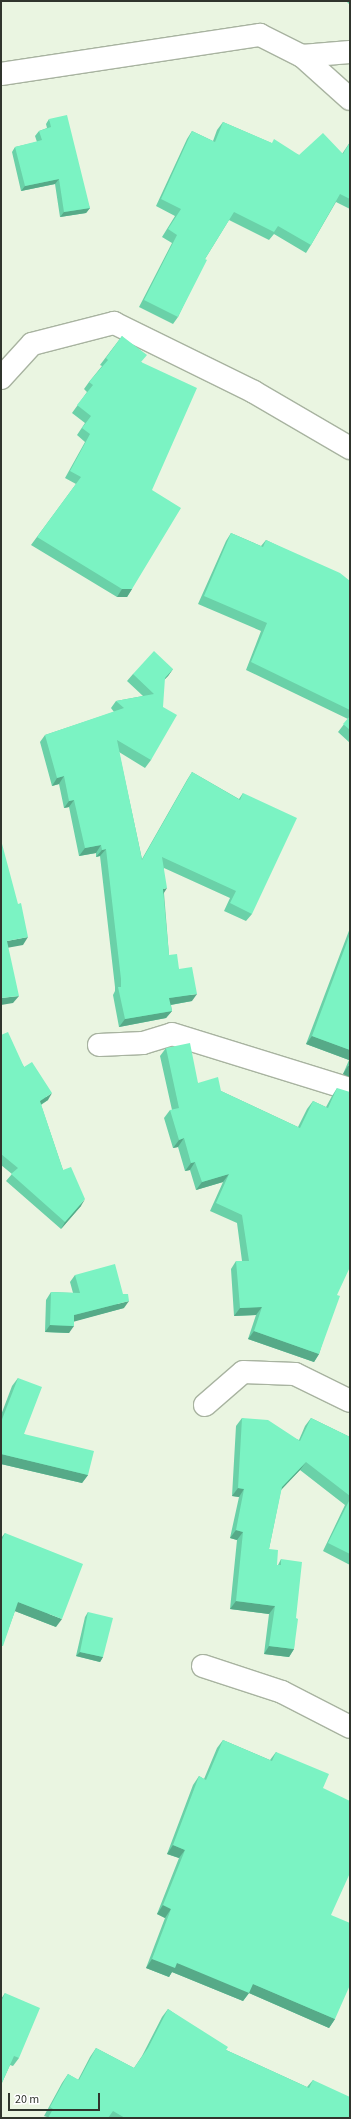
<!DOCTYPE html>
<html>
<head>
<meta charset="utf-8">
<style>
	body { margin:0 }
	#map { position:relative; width:351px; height:2119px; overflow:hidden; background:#eaf5e1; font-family:"Source Sans 3",sans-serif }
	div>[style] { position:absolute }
	.roads { filter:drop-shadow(1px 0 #a8b3a0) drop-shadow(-1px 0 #a8b3a0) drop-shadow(0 1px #a8b3a0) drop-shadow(0 -1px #a8b3a0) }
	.minor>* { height:22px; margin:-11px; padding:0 11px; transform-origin:11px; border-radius:11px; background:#fff }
	.wall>* { inset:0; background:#6ad1a8 }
	.shaded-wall>* { inset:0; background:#56aa88 }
	.building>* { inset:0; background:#7bf3c3 }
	span { translate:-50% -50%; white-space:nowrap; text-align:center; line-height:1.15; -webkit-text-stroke:4px #fff; paint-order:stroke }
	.frame { position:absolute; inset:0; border:2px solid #30352d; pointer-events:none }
	.scale { position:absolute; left:8px; top:2093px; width:92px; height:18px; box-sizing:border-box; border:2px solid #30352d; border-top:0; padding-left:5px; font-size:12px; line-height:14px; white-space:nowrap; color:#30352d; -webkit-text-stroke:3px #fff; paint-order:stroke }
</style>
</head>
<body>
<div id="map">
	<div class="roads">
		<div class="minor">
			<i style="left:302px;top:56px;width:64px;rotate:41.9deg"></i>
			<i style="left:1px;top:74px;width:262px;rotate:-8.6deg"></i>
			<i style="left:260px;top:35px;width:47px;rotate:26.6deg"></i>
			<i style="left:302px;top:56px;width:48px;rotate:-4.8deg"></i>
			<i style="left:1px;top:378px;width:46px;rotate:-47.6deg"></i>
			<i style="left:32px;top:344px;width:85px;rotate:-14.4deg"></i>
			<i style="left:114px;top:323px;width:156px;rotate:26.2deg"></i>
			<i style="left:254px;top:392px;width:111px;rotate:30.3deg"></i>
			<i style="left:99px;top:1045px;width:44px;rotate:-2.6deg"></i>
			<i style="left:143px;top:1043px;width:30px;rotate:-17deg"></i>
			<i style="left:172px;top:1034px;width:186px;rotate:17.2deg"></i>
			<i style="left:205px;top:1405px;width:50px;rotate:-41deg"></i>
			<i style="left:243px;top:1372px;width:52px;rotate:2.2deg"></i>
			<i style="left:295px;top:1374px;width:61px;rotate:26.1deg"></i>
			<i style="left:203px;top:1666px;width:83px;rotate:18.2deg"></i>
			<i style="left:282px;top:1692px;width:76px;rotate:27.2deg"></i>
		</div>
	</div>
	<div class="wall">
		<i style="clip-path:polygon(346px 1px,350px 1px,350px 5px)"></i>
		<i style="clip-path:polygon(49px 119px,90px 208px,86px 213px,60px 217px,55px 184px,21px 191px,12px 152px,15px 147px,37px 142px,35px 136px,39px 131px,47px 128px,46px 124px)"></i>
		<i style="clip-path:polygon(223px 122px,299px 155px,342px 154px,350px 142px,350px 209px,336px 202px,311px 245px,306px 253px,274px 234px,269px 240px,229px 220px,205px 259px,178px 317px,173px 324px,139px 307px,172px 243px,162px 237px,175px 216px,156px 206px,187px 139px,192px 131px,213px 141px,217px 130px)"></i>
		<i style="clip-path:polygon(122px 336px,142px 363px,152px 490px,132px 589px,127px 597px,117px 597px,31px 545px,76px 484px,65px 478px,85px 442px,77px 435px,85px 423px,72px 413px,87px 392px,84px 389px,89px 382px,102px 366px,100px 365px)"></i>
		<i style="clip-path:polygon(231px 533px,261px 546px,266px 540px,350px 581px,350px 743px,338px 732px,348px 719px,246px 670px,261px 631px,198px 604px,226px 541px)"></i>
		<i style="clip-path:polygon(173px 669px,168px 676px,164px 680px,151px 760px,145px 768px,119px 752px,142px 859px,187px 780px,192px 772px,239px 799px,243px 793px,252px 914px,246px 921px,224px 911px,230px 898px,164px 868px,164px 893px,169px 955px,179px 969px,192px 1001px,171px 1005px,172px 1011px,166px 1018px,119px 1027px,113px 995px,115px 991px,115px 987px,100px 856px,96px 857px,96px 853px,79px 856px,69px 807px,64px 808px,59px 784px,52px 786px,40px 742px,45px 735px,114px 712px,111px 708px,116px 701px,143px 696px,127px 681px,133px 674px)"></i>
		<i style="clip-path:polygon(350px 928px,350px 1077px,343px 1074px,349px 1060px,306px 1044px)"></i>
		<i style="clip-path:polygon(1px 1035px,48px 1100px,41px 1105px,63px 1170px,81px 1206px,61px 1229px,6px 1181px,12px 1174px,1px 1165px)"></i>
		<i style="clip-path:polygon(166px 1048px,198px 1083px,221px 1091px,298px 1127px,307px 1109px,313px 1101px,326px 1107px,332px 1096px,337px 1088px,337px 1295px,319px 1354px,314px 1362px,248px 1339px,256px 1315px,234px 1316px,231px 1269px,236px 1261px,242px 1261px,237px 1223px,210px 1211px,223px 1182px,196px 1190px,190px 1170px,185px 1171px,178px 1147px,173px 1148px,164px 1118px,170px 1110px,172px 1110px,160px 1056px)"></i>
		<i style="clip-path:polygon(75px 1275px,124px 1308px,74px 1321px,69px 1333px,45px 1332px,46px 1300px,51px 1292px,73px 1293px,70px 1282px)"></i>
		<i style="clip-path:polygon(18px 1378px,24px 1434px,88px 1475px,82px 1483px,1px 1464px,1px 1415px,12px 1386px)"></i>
		<i style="clip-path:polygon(242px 1418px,299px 1440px,305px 1426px,311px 1418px,350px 1437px,350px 1565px,323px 1551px,345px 1505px,300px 1470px,281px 1490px,269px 1549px,277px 1565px,278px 1565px,281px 1559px,296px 1618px,294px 1649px,289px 1657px,264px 1654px,269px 1614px,230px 1609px,237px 1540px,230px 1538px,239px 1497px,232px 1496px,236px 1426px)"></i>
		<i style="clip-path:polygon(5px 1533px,56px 1627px,15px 1611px,1px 1649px,1px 1538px)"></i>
		<i style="clip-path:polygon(88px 1612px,103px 1657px,100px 1662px,76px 1656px,85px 1617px)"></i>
		<i style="clip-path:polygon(223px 1740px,270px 1760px,276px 1752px,323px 1788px,331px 1915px,335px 2019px,329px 2028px,249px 1993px,243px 2001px,172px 1972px,169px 1977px,146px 1968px,165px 1918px,157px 1914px,179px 1858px,167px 1854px,193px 1785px,199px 1776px,204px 1779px,217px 1748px)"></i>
		<i style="clip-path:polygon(5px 1993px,19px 2058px,13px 2066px,10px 2065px,1px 2085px,1px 1999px)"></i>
		<i style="clip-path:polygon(168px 2009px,226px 2050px,307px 2087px,313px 2080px,350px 2118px,46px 2118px,47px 2117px,44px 2116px,62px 2083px,68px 2074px,78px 2080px,90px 2057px,96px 2048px,134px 2068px,142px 2056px,162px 2017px)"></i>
	</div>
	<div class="shaded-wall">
		<i style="clip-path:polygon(59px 179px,55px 184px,21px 191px,25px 186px)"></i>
		<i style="clip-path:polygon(90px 208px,86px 213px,60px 217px,64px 212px)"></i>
		<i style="clip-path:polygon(122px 589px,132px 589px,127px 597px,117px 597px)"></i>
		<i style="clip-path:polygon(173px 669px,168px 676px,159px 685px,165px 678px)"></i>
		<i style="clip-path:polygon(64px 776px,59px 784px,52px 786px,57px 778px)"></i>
		<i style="clip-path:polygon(74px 800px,69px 807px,64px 808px,69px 801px)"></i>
		<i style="clip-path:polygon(101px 845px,96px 853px,79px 856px,85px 848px)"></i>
		<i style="clip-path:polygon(106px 849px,100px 856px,96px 857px,102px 850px)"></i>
		<i style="clip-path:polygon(167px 888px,162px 896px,163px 889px)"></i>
		<i style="clip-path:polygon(28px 937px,23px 945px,1px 949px,7px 941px)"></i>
		<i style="clip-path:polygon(197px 994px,192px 1001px,164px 1006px,169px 998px)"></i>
		<i style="clip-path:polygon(19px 996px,13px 1003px,1px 1005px,1px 998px)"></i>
		<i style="clip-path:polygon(172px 1011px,166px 1018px,119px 1027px,125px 1019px)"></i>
		<i style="clip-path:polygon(312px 1036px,350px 1050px,350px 1059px,349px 1060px,306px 1044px)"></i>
		<i style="clip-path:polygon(348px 1066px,350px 1066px,350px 1077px,343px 1074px)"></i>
		<i style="clip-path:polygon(52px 1093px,48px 1100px,35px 1108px,40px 1101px)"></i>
		<i style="clip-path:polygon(184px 1138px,178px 1147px,173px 1148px,179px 1140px)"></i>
		<i style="clip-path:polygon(195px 1162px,190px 1170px,185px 1171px,191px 1163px)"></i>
		<i style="clip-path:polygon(229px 1174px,223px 1182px,196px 1190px,202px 1182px)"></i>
		<i style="clip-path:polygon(85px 1199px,81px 1206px,61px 1229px,65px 1222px)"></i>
		<i style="clip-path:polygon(129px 1301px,124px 1308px,69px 1323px,74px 1315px)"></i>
		<i style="clip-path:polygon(262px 1307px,256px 1315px,234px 1316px,240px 1308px)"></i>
		<i style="clip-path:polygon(50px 1325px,74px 1326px,69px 1333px,45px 1332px)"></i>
		<i style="clip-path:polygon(254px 1331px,319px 1354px,314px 1362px,248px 1339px)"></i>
		<i style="clip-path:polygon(1px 1454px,88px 1475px,82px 1483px,1px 1464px)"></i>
		<i style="clip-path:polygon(306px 1462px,300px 1470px,276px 1495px,282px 1487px)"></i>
		<i style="clip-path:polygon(238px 1488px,244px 1489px,239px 1497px,232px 1496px)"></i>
		<i style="clip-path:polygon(236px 1530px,243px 1532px,237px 1540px,230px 1538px)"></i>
		<i style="clip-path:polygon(236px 1601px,275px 1606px,269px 1614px,230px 1609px)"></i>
		<i style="clip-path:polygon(18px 1602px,62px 1619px,56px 1627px,12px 1610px)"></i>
		<i style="clip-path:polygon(269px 1646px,294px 1649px,289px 1657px,264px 1654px)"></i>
		<i style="clip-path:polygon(80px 1652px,103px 1657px,100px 1662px,76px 1656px)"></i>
		<i style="clip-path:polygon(173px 1845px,185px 1850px,179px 1858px,167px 1854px)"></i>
		<i style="clip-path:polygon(163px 1905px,171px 1909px,165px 1918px,157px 1914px)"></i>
		<i style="clip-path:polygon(152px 1959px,177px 1963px,253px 1984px,335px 2019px,329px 2028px,249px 1993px,243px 2001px,172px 1972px,169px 1977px,146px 1968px)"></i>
	</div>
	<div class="building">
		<i style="clip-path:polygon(67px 115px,90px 208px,64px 212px,59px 179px,25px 186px,15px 147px,42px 140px,39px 131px,51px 127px,49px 119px)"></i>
		<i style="clip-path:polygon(223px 122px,272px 143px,274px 139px,299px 155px,323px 133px,343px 154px,350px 142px,350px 199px,340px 194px,311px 245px,278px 226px,274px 232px,234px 212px,205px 259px,207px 260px,178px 317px,144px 300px,177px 235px,168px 229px,181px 209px,161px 199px,192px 131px,215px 142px)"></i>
		<i style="clip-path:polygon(122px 336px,147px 355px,141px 362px,197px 388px,152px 490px,181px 508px,132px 589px,122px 589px,37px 537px,81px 477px,70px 471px,90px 434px,82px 428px,91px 416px,77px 405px,93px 385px,89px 382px,108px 360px,106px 358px)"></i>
		<i style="clip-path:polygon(231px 533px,263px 547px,266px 540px,340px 573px,350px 581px,350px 710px,251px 662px,267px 623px,204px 596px)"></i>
		<i style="clip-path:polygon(154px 651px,173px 669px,165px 678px,163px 707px,177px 715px,151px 760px,117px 740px,142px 860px,192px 772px,240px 800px,243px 793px,297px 818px,252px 914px,230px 903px,236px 891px,162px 857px,167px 888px,163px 889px,169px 955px,177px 954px,179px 969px,192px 967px,197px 994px,169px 998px,172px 1011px,125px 1019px,118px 987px,121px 987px,121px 979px,106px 849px,102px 850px,101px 845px,85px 848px,74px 800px,69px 801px,64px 776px,57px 778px,45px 735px,124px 708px,116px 701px,154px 694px,133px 674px)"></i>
		<i style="clip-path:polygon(350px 716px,350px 730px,343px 724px)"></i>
		<i style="clip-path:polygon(1px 840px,18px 904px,21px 903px,28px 937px,7px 941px,19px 996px,1px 998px)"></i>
		<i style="clip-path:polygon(350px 934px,350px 1050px,312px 1036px)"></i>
		<i style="clip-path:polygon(8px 1032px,24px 1067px,32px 1062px,52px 1093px,40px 1101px,63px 1170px,71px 1167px,85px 1199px,65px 1222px,11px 1174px,18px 1168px,1px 1154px,1px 1035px)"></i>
		<i style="clip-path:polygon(190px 1043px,198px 1083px,218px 1077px,221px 1091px,300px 1128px,313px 1101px,328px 1108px,337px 1088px,350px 1092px,350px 1267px,337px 1295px,340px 1296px,319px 1354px,254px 1331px,262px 1307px,240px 1308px,236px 1261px,249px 1261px,242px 1215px,216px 1203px,229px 1174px,202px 1182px,195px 1162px,191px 1163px,184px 1138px,179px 1140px,170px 1110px,179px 1108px,166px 1048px)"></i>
		<i style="clip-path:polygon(115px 1264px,123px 1294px,128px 1294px,129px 1301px,74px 1315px,74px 1326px,50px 1325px,51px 1292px,80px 1293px,75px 1275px)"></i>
		<i style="clip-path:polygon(18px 1378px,42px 1387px,24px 1434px,94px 1451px,88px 1475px,1px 1454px,1px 1422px)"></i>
		<i style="clip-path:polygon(242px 1418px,268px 1420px,300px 1441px,311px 1418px,350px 1437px,350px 1496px,306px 1462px,282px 1487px,269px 1549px,278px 1550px,277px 1565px,281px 1565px,281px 1559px,302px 1562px,296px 1618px,298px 1619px,294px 1649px,269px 1646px,275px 1606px,236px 1601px,243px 1532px,236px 1530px,244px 1489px,238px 1488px)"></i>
		<i style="clip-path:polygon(350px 1499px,350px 1554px,328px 1543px)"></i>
		<i style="clip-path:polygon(5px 1533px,83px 1564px,62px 1619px,18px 1602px,3px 1646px,1px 1646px,1px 1542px)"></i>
		<i style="clip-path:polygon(88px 1612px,113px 1618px,103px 1657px,80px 1652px)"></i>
		<i style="clip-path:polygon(223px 1740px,272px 1761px,276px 1752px,329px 1774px,323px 1788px,350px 1801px,350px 1873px,331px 1915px,350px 1923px,350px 1985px,335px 2019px,253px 1984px,249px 1993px,177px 1963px,175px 1968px,152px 1959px,171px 1909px,163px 1905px,185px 1850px,173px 1845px,199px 1776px,206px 1780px)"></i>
		<i style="clip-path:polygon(5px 1993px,40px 2008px,19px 2058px,14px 2056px,1px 2085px,1px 2002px)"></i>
		<i style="clip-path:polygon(168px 2009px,228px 2047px,226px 2050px,309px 2088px,313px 2080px,350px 2097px,350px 2118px,125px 2118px,113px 2111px,108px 2118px,48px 2118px,53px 2109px,50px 2107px,68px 2074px,79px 2080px,96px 2048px,134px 2068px,148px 2048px)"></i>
	</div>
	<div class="frame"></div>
	<div class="scale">20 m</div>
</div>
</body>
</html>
